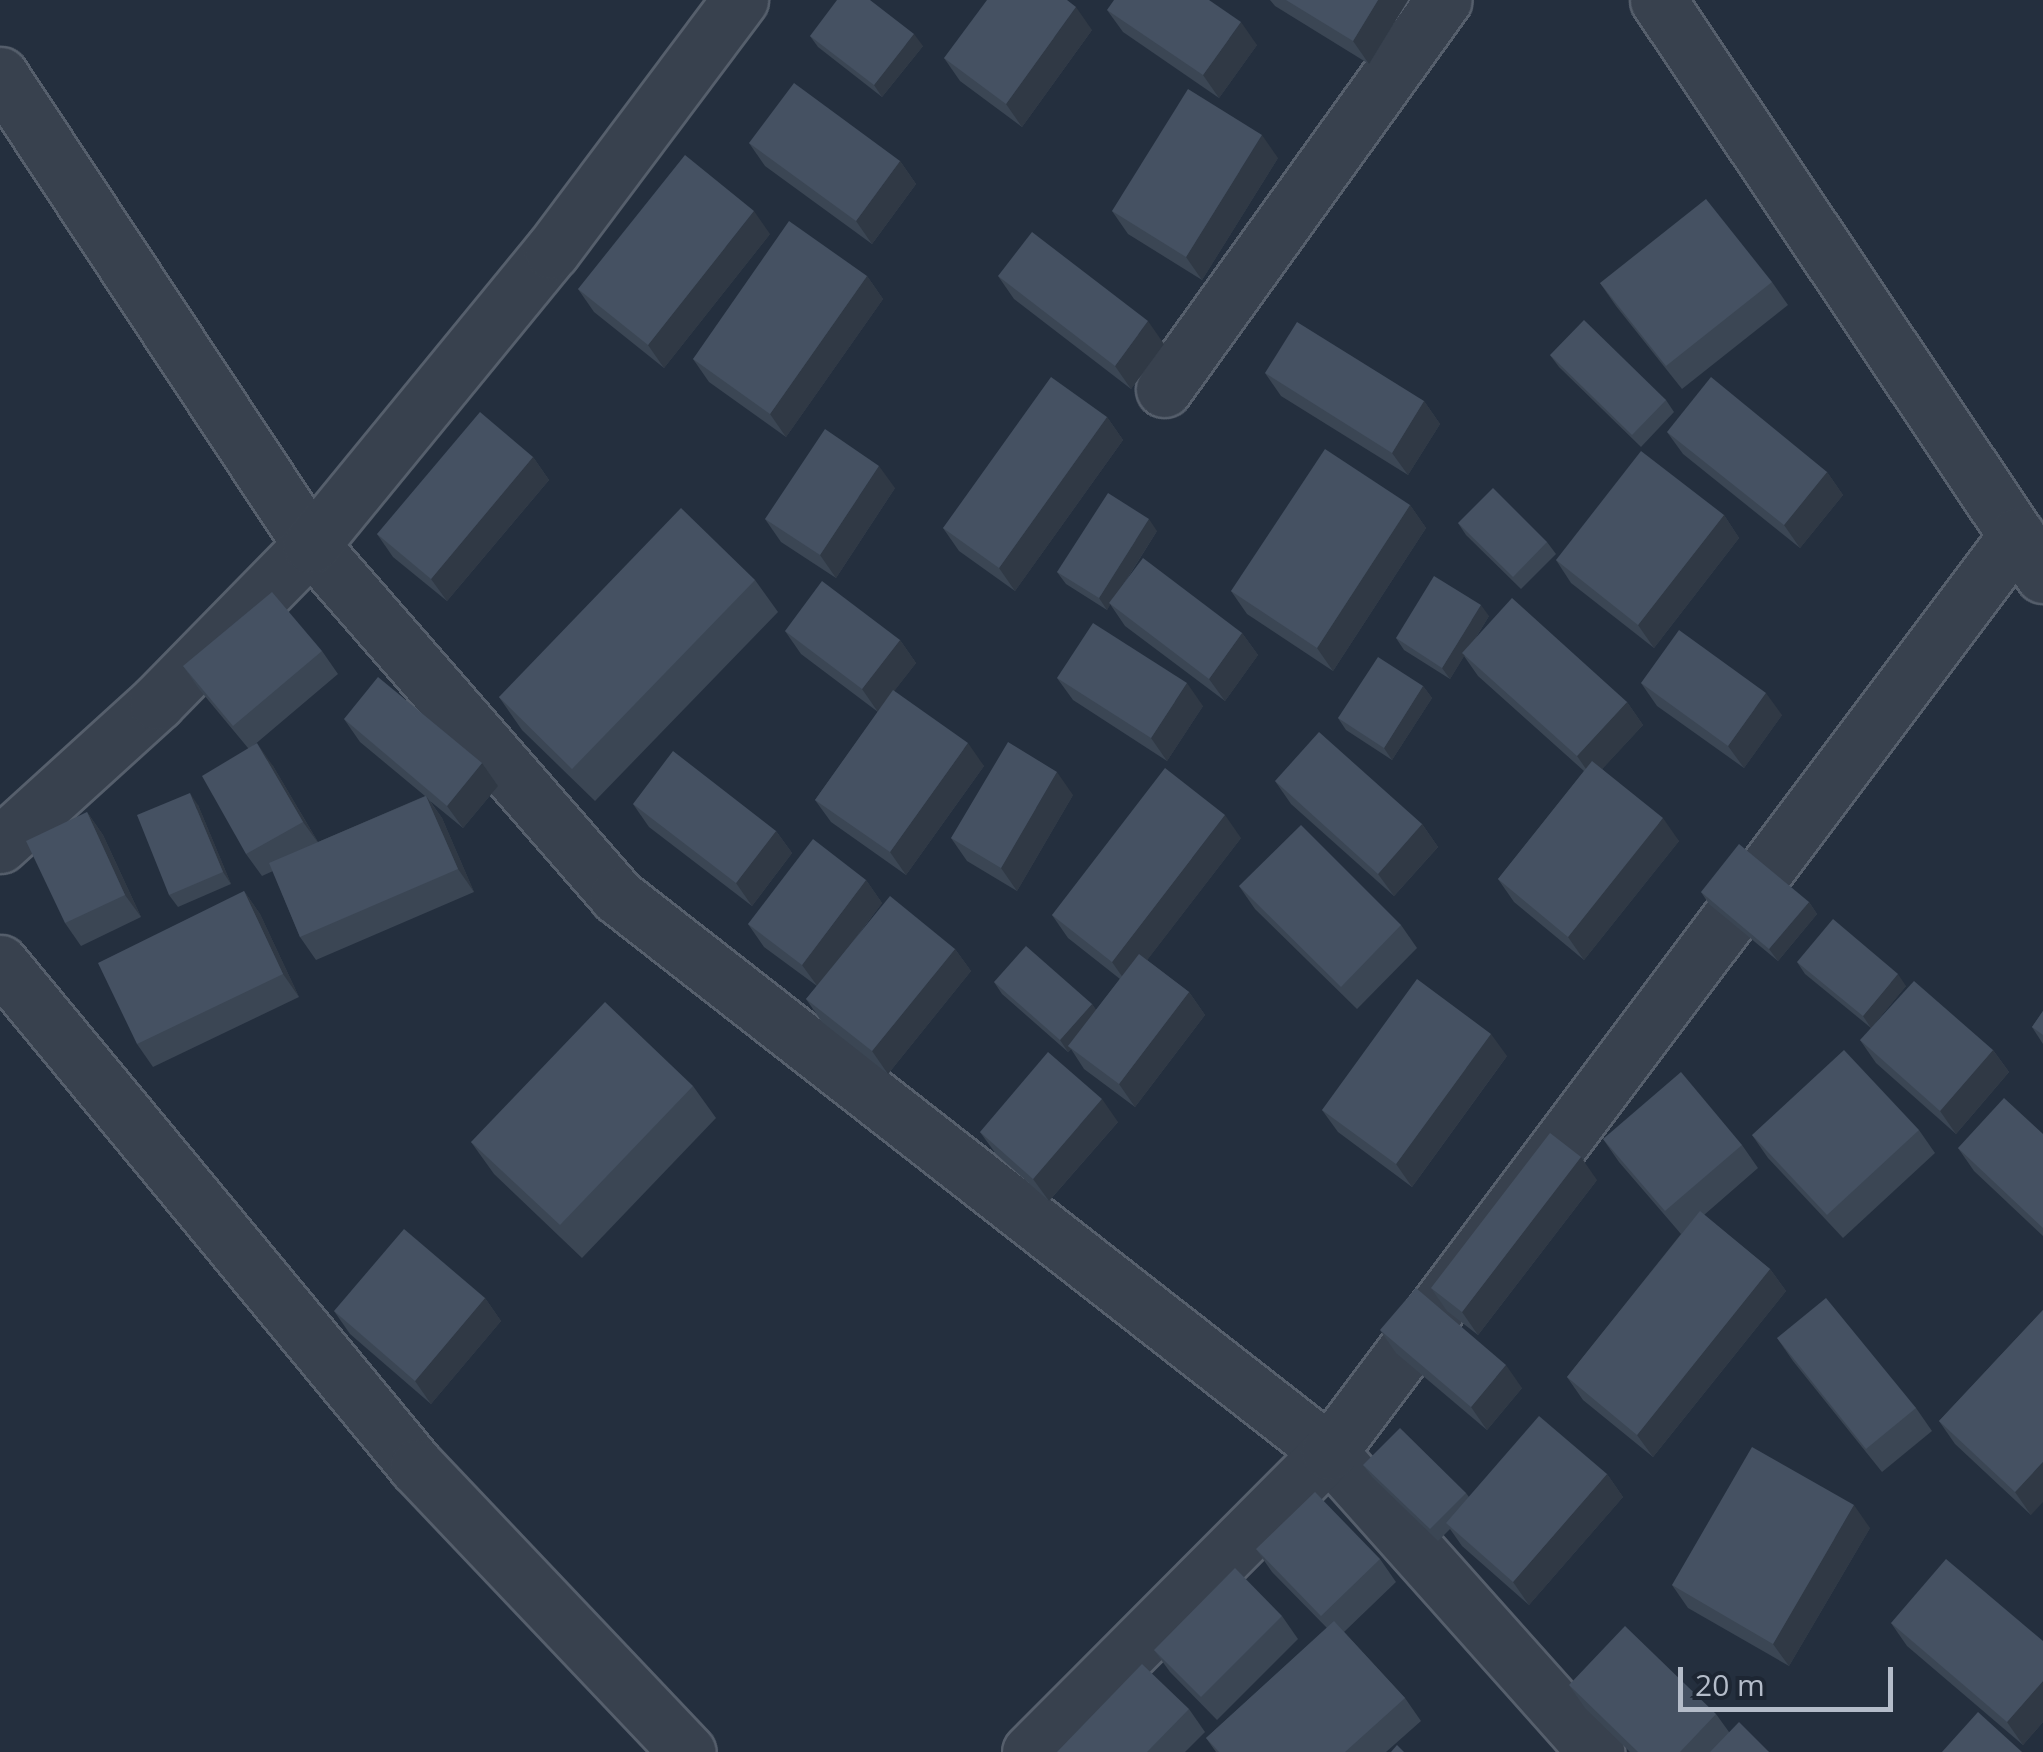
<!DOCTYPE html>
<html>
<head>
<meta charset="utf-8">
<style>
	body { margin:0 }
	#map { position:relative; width:2043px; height:1752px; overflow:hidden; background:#242f3e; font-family:"Open Sans",sans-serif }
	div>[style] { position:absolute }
	.roads { filter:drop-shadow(2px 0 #565f6c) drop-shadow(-2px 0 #565f6c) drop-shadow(0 2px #565f6c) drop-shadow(0 -2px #565f6c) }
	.minor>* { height:55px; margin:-27.5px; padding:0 27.5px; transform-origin:27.5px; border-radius:27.5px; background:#38414e }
	.wall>* { inset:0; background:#3b4654 }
	.shaded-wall>* { inset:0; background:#303945 }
	.building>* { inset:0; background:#455162 }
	span { translate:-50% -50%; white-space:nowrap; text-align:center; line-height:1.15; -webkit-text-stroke:8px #1d2633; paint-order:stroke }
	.scale { position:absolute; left:1678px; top:1667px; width:215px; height:45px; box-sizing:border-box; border:5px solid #b4bcc9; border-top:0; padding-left:12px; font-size:30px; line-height:35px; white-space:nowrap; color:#b4bcc9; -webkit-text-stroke:8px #1d2633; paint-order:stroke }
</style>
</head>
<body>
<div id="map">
	<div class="roads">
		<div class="minor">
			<i style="left:1658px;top:0;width:692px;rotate:56.2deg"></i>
			<i style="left:0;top:75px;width:564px;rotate:56.51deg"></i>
			<i style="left:311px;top:545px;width:466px;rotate:48.9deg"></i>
			<i style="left:617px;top:896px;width:903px;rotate:37.99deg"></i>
			<i style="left:1329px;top:1452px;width:402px;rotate:48.3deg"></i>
			<i style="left:1164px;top:389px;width:479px;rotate:-54.3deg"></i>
			<i style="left:0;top:845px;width:212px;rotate:-42.3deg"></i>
			<i style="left:157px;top:702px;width:220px;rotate:-45.6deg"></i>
			<i style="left:311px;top:545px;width:380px;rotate:-50.7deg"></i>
			<i style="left:552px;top:251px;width:314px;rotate:-53.2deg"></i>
			<i style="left:0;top:963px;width:654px;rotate:50.4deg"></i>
			<i style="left:417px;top:1467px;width:393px;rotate:46.5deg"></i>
			<i style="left:1030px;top:1752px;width:424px;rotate:-45.1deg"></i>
			<i style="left:1329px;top:1452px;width:1146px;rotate:-53.12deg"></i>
		</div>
	</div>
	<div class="wall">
		<i style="clip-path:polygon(1270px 0,1408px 0,1369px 64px,1275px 6px)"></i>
		<i style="clip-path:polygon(1107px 10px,1257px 45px,1219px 98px,1123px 32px)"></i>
		<i style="clip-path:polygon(1092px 30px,1022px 127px,960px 81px,944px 58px)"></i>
		<i style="clip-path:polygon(810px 36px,923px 46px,882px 97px,818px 47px)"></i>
		<i style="clip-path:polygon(749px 143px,900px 161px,916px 184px,872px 244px,765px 166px)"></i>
		<i style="clip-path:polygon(1278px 158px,1202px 280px,1128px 234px,1112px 211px)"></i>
		<i style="clip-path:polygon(770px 234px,664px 368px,594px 312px,578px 289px)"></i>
		<i style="clip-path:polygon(867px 276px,883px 299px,786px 437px,709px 382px,693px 359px)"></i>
		<i style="clip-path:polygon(998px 276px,1164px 344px,1131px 389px,1014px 299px)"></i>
		<i style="clip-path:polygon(1772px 282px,1788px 305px,1682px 389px,1616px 306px,1600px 283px)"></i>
		<i style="clip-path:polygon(1550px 355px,1666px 400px,1674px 412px,1641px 447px,1559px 367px)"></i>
		<i style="clip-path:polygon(1265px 373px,1424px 401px,1440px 424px,1408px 475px,1281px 396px)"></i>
		<i style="clip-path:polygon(1107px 417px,1123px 440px,1015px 591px,959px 551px,943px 528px)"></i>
		<i style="clip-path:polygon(1667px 432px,1827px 472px,1843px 495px,1800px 548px,1683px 454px)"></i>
		<i style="clip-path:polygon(533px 457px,549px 480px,447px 601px,393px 557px,377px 534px)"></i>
		<i style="clip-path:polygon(895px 488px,836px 578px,781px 542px,765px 519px)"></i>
		<i style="clip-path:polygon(1410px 505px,1426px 528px,1333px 671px,1247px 614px,1231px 591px)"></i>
		<i style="clip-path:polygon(1724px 515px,1739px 538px,1654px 648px,1571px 583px,1556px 560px)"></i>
		<i style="clip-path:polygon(1458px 523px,1547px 542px,1556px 554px,1521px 589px,1466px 535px)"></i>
		<i style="clip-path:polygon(1157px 531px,1124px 584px,1242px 633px,1258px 655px,1225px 701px,1125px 626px,1110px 604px,1107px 610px,1066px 584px,1057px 572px)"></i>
		<i style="clip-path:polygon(755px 580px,778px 612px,595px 801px,522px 730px,499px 697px)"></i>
		<i style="clip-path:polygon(1489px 616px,1475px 639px,1627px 702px,1643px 725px,1602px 769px,1679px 841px,1584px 960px,1514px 902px,1498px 879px,1584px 771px,1478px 676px,1464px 656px,1450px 679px,1404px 650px,1396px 638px)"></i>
		<i style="clip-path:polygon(785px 631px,900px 640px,916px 663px,894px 691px,984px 766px,906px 875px,831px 822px,815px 800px,878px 712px,801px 654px)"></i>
		<i style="clip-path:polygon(322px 651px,338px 674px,253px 746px,273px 766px,318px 842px,425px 796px,360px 742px,344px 719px,482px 763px,498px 786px,463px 828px,430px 801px,442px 818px,474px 892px,316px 960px,300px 937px,273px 871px,262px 876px,246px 854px,248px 748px,199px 689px,183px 666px)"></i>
		<i style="clip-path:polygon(1057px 678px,1203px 706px,1167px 761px,1073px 700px)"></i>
		<i style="clip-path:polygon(1641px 683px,1782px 715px,1744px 768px,1657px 706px)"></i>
		<i style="clip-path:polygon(1423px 686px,1432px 698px,1392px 760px,1346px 730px,1338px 718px)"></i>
		<i style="clip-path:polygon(1275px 781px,1422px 824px,1438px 847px,1394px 896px,1291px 804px)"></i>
		<i style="clip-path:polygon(1073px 795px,1017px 891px,967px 861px,951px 838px)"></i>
		<i style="clip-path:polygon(633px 804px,776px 831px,792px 853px,752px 906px,649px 827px)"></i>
		<i style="clip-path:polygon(198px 805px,231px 884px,178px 907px,169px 895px)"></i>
		<i style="clip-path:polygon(87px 812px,103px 835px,141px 917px,81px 946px,65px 923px)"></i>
		<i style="clip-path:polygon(1241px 838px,1147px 960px,1189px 992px,1205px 1015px,1135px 1107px,1084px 1069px,1071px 1049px,1068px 1052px,1002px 994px,994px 982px,1092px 1004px,1096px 1010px,1120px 979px,1068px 938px,1052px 915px)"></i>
		<i style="clip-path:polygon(866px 880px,882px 903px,853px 942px,955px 949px,971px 971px,888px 1074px,822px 1022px,806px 999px,817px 986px,764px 947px,748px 924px)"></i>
		<i style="clip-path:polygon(1239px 886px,1401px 925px,1417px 948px,1357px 1009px,1255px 909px)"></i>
		<i style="clip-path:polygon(244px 891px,260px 914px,299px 997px,153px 1067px,137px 1044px)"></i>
		<i style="clip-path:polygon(1701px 892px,1809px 902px,1817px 914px,1778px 961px,1709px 904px)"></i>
		<i style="clip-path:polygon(1797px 962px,1906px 986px,1871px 1028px,1805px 974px)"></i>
		<i style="clip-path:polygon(2043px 1011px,2043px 1044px,2032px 1027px)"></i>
		<i style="clip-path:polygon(1860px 1040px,1993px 1050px,2009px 1072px,1956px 1134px,1876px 1063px)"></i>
		<i style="clip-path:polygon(1507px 1056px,1412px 1187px,1338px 1132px,1322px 1110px)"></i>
		<i style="clip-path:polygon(693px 1086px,716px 1118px,582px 1258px,494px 1174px,471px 1142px)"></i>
		<i style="clip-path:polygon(1118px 1122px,1049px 1201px,996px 1154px,980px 1132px)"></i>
		<i style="clip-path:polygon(1919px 1130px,1935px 1153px,1843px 1238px,1768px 1158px,1752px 1135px)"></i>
		<i style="clip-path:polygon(2043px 1134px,2043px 1236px,1974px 1171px,1958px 1148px)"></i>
		<i style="clip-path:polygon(1603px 1139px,1742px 1145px,1758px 1168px,1704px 1215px,1770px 1269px,1786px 1291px,1653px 1457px,1583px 1400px,1567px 1377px,1681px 1234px,1619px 1162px)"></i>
		<i style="clip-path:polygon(1597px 1180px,1478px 1335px,1447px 1311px,1431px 1288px)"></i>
		<i style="clip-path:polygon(485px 1298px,501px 1321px,431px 1404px,350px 1334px,334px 1311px)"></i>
		<i style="clip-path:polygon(2043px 1310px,2031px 1515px,1955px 1444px,1939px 1421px)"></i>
		<i style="clip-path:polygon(1380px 1330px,1522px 1388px,1487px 1430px,1396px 1353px)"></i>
		<i style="clip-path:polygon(1777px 1338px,1916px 1408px,1932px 1431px,1882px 1472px,1793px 1361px)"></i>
		<i style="clip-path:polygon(1363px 1465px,1466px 1493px,1469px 1497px,1607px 1474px,1623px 1497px,1529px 1605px,1462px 1546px,1450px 1529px,1438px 1541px,1372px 1477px)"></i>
		<i style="clip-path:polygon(1870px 1528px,1789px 1666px,1688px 1608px,1672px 1585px)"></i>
		<i style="clip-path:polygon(1256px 1549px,1380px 1559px,1396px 1582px,1344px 1632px,1405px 1698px,1421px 1721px,1386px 1752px,1216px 1752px,1206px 1738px,1327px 1628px,1272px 1572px)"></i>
		<i style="clip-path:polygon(1282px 1616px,1298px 1639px,1217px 1720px,1170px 1672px,1154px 1650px)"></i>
		<i style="clip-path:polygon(1891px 1623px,2043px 1641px,2043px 1722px,2023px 1745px,1907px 1646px)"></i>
		<i style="clip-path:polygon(1569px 1685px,1716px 1714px,1729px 1732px,1769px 1752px,1630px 1752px,1585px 1708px)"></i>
		<i style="clip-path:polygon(1189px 1709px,1205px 1732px,1185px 1752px,1057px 1752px)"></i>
	</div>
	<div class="shaded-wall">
		<i style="clip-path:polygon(1378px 0,1408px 0,1369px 64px,1353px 41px)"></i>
		<i style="clip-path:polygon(1076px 7px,1092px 30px,1022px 127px,1006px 104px)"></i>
		<i style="clip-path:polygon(1241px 22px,1257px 45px,1219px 98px,1203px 75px)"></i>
		<i style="clip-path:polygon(914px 34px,923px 46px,882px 97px,874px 85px)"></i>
		<i style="clip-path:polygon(1262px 135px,1278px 158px,1202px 280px,1186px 257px)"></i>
		<i style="clip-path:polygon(900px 161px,916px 184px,872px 244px,856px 221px)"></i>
		<i style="clip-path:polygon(754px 211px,770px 234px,664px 368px,648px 345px)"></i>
		<i style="clip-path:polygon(867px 276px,883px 299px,786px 437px,770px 414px)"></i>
		<i style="clip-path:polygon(1148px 321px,1164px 344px,1131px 389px,1115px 366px)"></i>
		<i style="clip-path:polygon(1424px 401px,1440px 424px,1408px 475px,1392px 453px)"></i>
		<i style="clip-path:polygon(1107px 417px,1123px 440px,1015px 591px,999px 568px)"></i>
		<i style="clip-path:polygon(533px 457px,549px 480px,447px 601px,431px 579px)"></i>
		<i style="clip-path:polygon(879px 466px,895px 488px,836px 578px,820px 555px)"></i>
		<i style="clip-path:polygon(1827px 472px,1843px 495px,1800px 548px,1784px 525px)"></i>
		<i style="clip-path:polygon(1410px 505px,1426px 528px,1333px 671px,1317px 648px)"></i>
		<i style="clip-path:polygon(1724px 515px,1739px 538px,1654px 648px,1638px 625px)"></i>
		<i style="clip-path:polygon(1149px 519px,1157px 531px,1107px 610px,1099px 598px)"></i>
		<i style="clip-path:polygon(1481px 605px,1489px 616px,1450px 679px,1442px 668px)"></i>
		<i style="clip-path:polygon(1242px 633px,1258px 655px,1225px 701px,1209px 679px)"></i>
		<i style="clip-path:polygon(900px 640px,916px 663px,878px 712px,862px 689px)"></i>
		<i style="clip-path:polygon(1187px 683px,1203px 706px,1167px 761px,1151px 738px)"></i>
		<i style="clip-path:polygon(1423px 686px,1432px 698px,1392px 760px,1384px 748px)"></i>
		<i style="clip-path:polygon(1766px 693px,1782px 715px,1744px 768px,1728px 746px)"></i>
		<i style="clip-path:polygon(1627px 702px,1643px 725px,1593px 779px,1577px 756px)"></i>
		<i style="clip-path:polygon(257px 743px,273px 766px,319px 844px,303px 822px)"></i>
		<i style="clip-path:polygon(968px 743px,984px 766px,906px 875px,890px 852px)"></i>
		<i style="clip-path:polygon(482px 763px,498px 786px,463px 828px,447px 806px)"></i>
		<i style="clip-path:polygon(1057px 772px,1073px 795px,1017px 891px,1001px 868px)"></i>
		<i style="clip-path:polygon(190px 793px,198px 805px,231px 884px,223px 872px)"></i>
		<i style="clip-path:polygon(426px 796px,442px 818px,474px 892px,458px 869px)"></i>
		<i style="clip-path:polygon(87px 812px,103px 835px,141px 917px,125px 895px)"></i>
		<i style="clip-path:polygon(1225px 815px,1241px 838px,1128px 985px,1112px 962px)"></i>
		<i style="clip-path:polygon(1663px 818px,1679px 841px,1584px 960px,1568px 937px)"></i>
		<i style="clip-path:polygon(1422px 824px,1438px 847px,1394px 896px,1378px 874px)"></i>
		<i style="clip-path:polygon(776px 831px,792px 853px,752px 906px,736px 883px)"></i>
		<i style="clip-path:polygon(866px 880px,882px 903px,818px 987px,802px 965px)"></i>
		<i style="clip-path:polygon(244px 891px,260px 914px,299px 997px,283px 974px)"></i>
		<i style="clip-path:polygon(1809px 902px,1817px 914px,1778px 961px,1769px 949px)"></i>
		<i style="clip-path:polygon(955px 949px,971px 971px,888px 1074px,872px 1051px)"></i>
		<i style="clip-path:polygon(1898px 974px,1906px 986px,1871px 1028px,1863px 1016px)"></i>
		<i style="clip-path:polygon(1189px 992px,1205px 1015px,1135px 1107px,1119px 1084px)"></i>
		<i style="clip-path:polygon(1092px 1004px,1100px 1016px,1068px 1046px,1071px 1049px,1068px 1052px,1060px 1040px)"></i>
		<i style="clip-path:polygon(1491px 1034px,1507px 1056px,1412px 1187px,1396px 1164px)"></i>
		<i style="clip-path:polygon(1993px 1050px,2009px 1072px,1956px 1134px,1940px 1111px)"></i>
		<i style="clip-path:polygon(1102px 1099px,1118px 1122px,1049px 1201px,1033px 1179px)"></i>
		<i style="clip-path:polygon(1581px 1157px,1597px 1180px,1478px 1335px,1462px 1312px)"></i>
		<i style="clip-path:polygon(1770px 1269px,1786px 1291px,1653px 1457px,1637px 1435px)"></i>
		<i style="clip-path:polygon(485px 1298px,501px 1321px,431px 1404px,415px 1381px)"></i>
		<i style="clip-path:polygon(1506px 1365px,1522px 1388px,1487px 1430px,1471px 1407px)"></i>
		<i style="clip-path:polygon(2043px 1462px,2043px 1502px,2031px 1515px,2015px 1492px)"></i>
		<i style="clip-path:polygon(1607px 1474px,1623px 1497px,1529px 1605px,1513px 1582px)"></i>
		<i style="clip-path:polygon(1854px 1505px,1870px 1528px,1789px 1666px,1773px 1644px)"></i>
		<i style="clip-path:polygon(2043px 1681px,2043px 1722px,2023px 1745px,2007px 1722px)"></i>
	</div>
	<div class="building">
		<i style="clip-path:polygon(837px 0,870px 0,914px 34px,874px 85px,810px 36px)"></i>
		<i style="clip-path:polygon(987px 0,1067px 0,1076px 7px,1006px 104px,944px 58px)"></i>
		<i style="clip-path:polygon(1114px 0,1209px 0,1241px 22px,1203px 75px,1107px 10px)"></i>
		<i style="clip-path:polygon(1286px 0,1378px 0,1353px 41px)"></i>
		<i style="clip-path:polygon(794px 83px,900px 161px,856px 221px,749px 143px)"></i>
		<i style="clip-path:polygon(1188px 89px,1262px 135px,1186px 257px,1112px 211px)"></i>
		<i style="clip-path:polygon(685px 155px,754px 211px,648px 345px,578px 289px)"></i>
		<i style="clip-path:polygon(1706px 199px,1772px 282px,1666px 366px,1600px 283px)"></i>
		<i style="clip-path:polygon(789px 221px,867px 276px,770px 414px,693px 359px)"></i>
		<i style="clip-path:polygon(1032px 232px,1148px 321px,1115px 366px,998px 276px)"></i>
		<i style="clip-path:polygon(1584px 320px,1666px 400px,1632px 435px,1550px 355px)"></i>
		<i style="clip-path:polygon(1297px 322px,1424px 401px,1392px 453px,1265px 373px)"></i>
		<i style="clip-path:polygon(1051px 377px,1107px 417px,999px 568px,943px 528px)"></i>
		<i style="clip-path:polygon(1711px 377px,1827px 472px,1784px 525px,1667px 432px)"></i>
		<i style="clip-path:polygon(480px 412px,533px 457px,431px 579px,377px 534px)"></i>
		<i style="clip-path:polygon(825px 429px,879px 466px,820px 555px,765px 519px)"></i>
		<i style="clip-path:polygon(1325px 449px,1410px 505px,1317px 648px,1231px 591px)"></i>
		<i style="clip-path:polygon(1641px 451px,1724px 515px,1638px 625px,1556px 560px)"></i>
		<i style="clip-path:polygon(1493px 488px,1547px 542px,1513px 577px,1458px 523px)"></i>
		<i style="clip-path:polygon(1108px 493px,1149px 519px,1099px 598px,1057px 572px)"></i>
		<i style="clip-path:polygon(681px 508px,755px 580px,572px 769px,499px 697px)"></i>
		<i style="clip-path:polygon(1143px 558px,1242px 633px,1209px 679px,1109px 603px)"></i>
		<i style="clip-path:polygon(1434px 576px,1481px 605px,1442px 668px,1396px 638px)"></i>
		<i style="clip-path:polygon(822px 581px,900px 640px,862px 689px,785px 631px)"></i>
		<i style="clip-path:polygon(272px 592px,322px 651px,233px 726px,183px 666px)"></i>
		<i style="clip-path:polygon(1512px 598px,1627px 702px,1577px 756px,1462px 653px)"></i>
		<i style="clip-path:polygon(1093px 623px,1187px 683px,1151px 738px,1057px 678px)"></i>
		<i style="clip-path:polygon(1679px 630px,1766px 693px,1728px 746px,1641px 683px)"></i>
		<i style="clip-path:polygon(1378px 657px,1423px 686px,1384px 748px,1338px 718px)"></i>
		<i style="clip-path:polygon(378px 677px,482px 763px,447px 806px,344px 719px)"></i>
		<i style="clip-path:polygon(893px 690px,968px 743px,890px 852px,815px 800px)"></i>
		<i style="clip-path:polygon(1319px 732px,1422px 824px,1378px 874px,1275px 781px)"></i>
		<i style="clip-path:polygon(1008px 742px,1057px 772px,1001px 868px,951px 838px)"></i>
		<i style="clip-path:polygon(257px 743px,303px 822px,246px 854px,202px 776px)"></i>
		<i style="clip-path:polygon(673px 751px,776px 831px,736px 883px,633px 804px)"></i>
		<i style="clip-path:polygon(1592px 761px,1663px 818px,1568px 937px,1498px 879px)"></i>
		<i style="clip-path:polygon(1165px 768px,1225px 815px,1112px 962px,1052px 915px)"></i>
		<i style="clip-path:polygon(190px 793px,223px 872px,169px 895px,137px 815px)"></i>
		<i style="clip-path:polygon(426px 796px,458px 869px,300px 937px,269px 863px)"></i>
		<i style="clip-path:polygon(87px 812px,125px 895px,65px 923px,26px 841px)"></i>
		<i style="clip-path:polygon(1301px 825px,1401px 925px,1341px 987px,1239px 886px)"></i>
		<i style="clip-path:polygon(813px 839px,866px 880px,802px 965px,748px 924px)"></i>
		<i style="clip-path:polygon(1739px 844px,1809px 902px,1769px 949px,1701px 892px)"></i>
		<i style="clip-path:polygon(244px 891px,283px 974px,137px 1044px,98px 963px)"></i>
		<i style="clip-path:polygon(890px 896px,955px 949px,872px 1051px,806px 999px)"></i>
		<i style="clip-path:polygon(1833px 919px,1898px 974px,1863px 1016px,1797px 962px)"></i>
		<i style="clip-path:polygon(1026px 946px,1092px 1004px,1060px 1040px,994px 982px)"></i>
		<i style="clip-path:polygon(1139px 954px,1189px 992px,1119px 1084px,1068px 1046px)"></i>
		<i style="clip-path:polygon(1417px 979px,1491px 1034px,1396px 1164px,1322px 1110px)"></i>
		<i style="clip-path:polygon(1914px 981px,1993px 1050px,1940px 1111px,1860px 1040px)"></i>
		<i style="clip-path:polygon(605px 1002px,693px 1086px,560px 1225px,471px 1142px)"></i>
		<i style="clip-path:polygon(2043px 1011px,2043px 1035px,2032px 1027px)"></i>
		<i style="clip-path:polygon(1844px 1050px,1919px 1130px,1827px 1215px,1752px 1135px)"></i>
		<i style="clip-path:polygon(1048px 1052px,1102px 1099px,1033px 1179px,980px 1132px)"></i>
		<i style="clip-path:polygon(1681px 1072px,1742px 1145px,1665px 1211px,1603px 1139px)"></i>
		<i style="clip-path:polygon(2004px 1098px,2043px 1134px,2043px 1228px,1958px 1148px)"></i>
		<i style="clip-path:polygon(1550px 1133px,1581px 1157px,1462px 1312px,1431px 1288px)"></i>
		<i style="clip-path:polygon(1700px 1211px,1770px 1269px,1637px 1435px,1567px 1377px)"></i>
		<i style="clip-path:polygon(404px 1229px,485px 1298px,415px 1381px,334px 1311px)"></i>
		<i style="clip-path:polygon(1416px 1288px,1506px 1365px,1471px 1407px,1380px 1330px)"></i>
		<i style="clip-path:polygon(1826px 1298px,1916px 1408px,1866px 1449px,1777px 1338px)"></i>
		<i style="clip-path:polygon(2043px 1310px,2043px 1462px,2015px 1492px,1939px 1421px)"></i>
		<i style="clip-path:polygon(1539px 1416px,1607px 1474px,1513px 1582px,1446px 1523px)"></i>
		<i style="clip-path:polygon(1400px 1428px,1466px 1493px,1430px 1529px,1363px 1465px)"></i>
		<i style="clip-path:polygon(1752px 1447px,1854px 1505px,1773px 1644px,1672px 1585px)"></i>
		<i style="clip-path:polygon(1315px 1492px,1380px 1559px,1321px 1616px,1256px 1549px)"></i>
		<i style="clip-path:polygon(1946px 1559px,2043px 1641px,2043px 1681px,2007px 1722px,1891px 1623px)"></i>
		<i style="clip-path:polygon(1235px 1568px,1282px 1616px,1201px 1697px,1154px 1650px)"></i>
		<i style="clip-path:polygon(1334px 1621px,1405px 1698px,1345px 1752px,1219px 1752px,1206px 1738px)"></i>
		<i style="clip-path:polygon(1625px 1626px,1716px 1714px,1680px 1752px,1638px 1752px,1569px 1685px)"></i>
		<i style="clip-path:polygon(1142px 1664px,1189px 1709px,1147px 1752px,1057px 1752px)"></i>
		<i style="clip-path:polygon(1978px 1712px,2022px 1752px,1942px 1752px)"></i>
		<i style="clip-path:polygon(1739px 1722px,1769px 1752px,1710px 1752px)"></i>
		<i style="clip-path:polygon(1397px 1745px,1404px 1752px,1391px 1752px)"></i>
	</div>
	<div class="scale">20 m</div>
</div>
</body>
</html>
